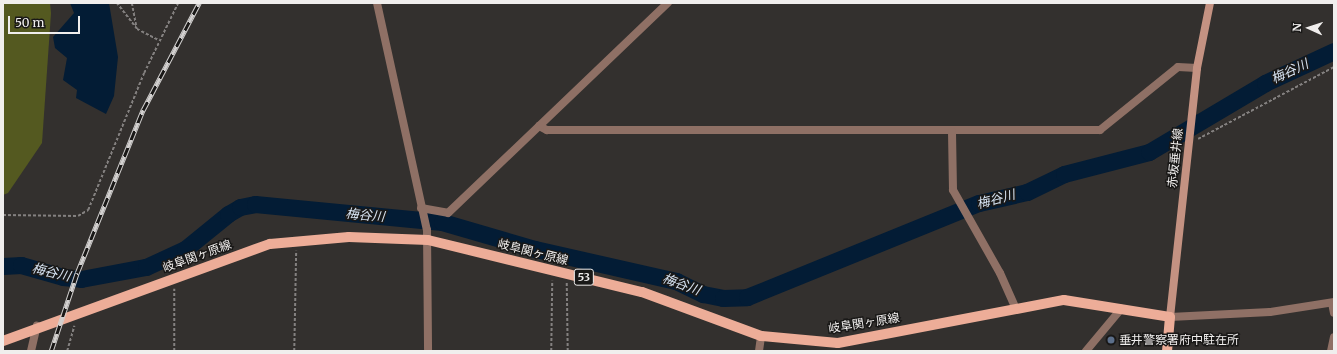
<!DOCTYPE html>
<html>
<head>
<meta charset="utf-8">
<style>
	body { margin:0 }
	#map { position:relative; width:1337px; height:354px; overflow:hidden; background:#33302e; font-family:Merriweather,"Noto Sans JP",serif }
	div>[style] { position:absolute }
	.green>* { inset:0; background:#545920 }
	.water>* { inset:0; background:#031c35 }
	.river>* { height:17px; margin:-8.5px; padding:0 8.5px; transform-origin:8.5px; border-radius:8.5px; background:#031c35 }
	.path>* { height:1.5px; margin-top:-0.75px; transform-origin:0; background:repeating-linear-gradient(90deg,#848180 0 3px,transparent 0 5px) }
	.minor>* { height:8px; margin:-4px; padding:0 4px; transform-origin:4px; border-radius:4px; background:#8f7065 }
	.tertiary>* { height:8px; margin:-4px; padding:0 4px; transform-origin:4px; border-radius:4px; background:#8f7065 }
	.secondary>* { height:8px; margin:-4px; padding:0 4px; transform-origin:4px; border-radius:4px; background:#c49282 }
	.primary>* { height:10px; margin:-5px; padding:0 5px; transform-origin:5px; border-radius:5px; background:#edad98 }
	.rail>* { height:4.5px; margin-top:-2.25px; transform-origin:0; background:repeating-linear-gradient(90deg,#191817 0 9px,#d2d0cf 0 18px); box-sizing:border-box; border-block:1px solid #d2d0cf }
	.dots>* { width:11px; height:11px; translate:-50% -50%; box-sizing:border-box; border:2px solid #191817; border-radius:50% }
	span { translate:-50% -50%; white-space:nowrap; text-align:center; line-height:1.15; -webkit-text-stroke:3px #191817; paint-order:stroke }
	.shield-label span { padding:1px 3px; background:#191817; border:1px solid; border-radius:3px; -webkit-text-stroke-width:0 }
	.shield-label { font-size:11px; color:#f0eeed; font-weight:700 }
	.street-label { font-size:12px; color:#f0eeed }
	.poi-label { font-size:12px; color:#f0eeed }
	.left { translate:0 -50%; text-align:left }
	.water-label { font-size:13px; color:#d7e4f3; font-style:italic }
	.frame { position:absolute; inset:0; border:4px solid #f0eeed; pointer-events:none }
	.north { position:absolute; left:1289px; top:8px; width:40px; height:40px; -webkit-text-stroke:3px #191817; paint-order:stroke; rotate:273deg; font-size:11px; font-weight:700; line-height:16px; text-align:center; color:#f0eeed }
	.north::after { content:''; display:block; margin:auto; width:14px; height:18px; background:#f0eeed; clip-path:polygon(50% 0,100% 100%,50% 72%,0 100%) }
	.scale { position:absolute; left:8px; top:16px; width:72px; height:18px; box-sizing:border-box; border:2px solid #f0eeed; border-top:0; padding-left:5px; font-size:12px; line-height:14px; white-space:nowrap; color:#f0eeed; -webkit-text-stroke:3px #191817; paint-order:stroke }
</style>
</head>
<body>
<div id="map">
	<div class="green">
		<i style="clip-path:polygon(3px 3px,50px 3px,51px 13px,42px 143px,8px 193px,3px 195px)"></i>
	</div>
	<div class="water">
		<i style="clip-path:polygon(70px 3px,109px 3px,118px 57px,114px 96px,106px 114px,76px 98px,77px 90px,63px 80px,67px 58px,55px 48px,53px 37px,74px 13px)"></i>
	</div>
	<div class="river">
		<i style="left:3px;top:266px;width:18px;rotate:-3deg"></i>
		<i style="left:21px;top:265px;width:44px;rotate:15.9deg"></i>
		<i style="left:63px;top:277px;width:18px;rotate:6deg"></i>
		<i style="left:81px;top:279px;width:66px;rotate:-10.5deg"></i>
		<i style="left:146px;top:267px;width:43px;rotate:-24.8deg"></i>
		<i style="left:185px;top:249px;width:55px;rotate:-39.1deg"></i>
		<i style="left:228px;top:214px;width:14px;rotate:-30deg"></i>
		<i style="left:240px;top:207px;width:15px;rotate:-11deg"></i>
		<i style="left:255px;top:204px;width:188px;rotate:5.5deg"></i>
		<i style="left:442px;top:222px;width:97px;rotate:16.2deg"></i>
		<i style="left:535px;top:249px;width:145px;rotate:12.8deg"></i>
		<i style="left:676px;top:281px;width:30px;rotate:26deg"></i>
		<i style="left:703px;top:294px;width:20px;rotate:11deg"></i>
		<i style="left:723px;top:298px;width:24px;rotate:-2deg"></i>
		<i style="left:747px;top:297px;width:250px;rotate:-22.1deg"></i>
		<i style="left:979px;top:203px;width:49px;rotate:-12.9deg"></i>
		<i style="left:1027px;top:192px;width:41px;rotate:-25.9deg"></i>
		<i style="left:1064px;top:174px;width:88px;rotate:-14.5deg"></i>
		<i style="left:1149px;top:152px;width:135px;rotate:-30.7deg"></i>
		<i style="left:1265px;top:83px;width:76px;rotate:-24.9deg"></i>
	</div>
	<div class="path">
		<i style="left:117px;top:3px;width:33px;rotate:52deg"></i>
		<i style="left:137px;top:29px;width:25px;rotate:27deg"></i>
		<i style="left:132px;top:3px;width:25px;rotate:79deg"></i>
		<i style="left:1198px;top:139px;width:154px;rotate:-27.9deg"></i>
		<i style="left:3px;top:215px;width:75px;rotate:0.8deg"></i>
		<i style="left:78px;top:216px;width:12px;rotate:-31deg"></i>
		<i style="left:88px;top:210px;width:148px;rotate:-67.8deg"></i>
		<i style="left:144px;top:73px;width:78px;rotate:-64.1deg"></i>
		<i style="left:567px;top:283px;width:68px;rotate:89.2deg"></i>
		<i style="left:67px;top:351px;width:26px;rotate:-74deg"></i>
		<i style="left:174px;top:351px;width:62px;rotate:-90deg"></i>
		<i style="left:294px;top:351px;width:100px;rotate:-88.9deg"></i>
		<i style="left:551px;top:351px;width:70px;rotate:-89.2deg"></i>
	</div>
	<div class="minor">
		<i style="left:539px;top:126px;width:9px;rotate:27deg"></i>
		<i style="left:547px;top:130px;width:553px"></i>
		<i style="left:1100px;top:130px;width:100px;rotate:-38.9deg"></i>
		<i style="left:1178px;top:67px;width:19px;rotate:3deg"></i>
		<i style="left:952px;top:132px;width:58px;rotate:89deg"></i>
		<i style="left:953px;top:190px;width:95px;rotate:60.5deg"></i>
		<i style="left:1000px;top:273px;width:37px;rotate:66deg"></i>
		<i style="left:421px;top:208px;width:27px;rotate:10deg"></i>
		<i style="left:448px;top:213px;width:304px;rotate:-43.7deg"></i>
		<i style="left:1332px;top:303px;width:10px;rotate:79deg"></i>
		<i style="left:31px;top:351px;width:26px;rotate:-77deg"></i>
		<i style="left:759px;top:351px;width:15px;rotate:-82deg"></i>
		<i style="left:1086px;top:351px;width:55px;rotate:-50.2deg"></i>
		<i style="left:1331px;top:351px;width:14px;rotate:-78deg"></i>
	</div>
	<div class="tertiary">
		<i style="left:377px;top:3px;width:232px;rotate:77.6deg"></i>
		<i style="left:427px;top:230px;width:121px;rotate:89.5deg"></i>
		<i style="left:1170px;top:317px;width:100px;rotate:-2.9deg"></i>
		<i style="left:1270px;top:312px;width:65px;rotate:-8.9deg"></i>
	</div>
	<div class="secondary">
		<i style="left:1170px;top:317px;width:250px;rotate:-83.8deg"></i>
		<i style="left:1197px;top:68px;width:66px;rotate:-78.7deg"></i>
	</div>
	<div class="primary">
		<i style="left:3px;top:341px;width:284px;rotate:-20deg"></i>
		<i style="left:270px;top:244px;width:79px;rotate:-5.1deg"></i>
		<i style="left:349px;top:237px;width:79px;rotate:2.2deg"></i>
		<i style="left:428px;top:240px;width:220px;rotate:13.7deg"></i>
		<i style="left:642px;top:292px;width:127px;rotate:20.3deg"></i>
		<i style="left:761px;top:336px;width:77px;rotate:5.2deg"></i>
		<i style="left:838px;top:343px;width:230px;rotate:-10.8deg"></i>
		<i style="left:1064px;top:300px;width:107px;rotate:9.1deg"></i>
		<i style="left:1170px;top:317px;width:34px;rotate:95deg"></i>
	</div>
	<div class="rail">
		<i style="left:51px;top:351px;width:82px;rotate:-71.6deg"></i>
		<i style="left:77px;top:273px;width:176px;rotate:-68deg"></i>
		<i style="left:143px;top:110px;width:121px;rotate:-62.4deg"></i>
	</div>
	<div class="dots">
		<i style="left:1111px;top:340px;background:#5c6f8a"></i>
	</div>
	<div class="shield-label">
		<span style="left:584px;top:277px">53</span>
	</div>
	<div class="street-label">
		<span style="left:1175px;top:158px;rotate:-84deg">赤坂垂井線</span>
		<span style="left:533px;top:252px;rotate:14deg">岐阜関ヶ原線</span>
		<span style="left:197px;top:256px;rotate:-20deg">岐阜関ヶ原線</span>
		<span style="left:864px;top:323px;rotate:-9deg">岐阜関ヶ原線</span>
	</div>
	<div class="poi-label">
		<span class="left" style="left:1119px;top:340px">垂井警察署府中駐在所</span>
	</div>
	<div class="water-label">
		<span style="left:1290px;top:72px;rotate:-25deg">梅谷川</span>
		<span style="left:996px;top:200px;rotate:-15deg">梅谷川</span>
		<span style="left:365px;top:216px;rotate:5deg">梅谷川</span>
		<span style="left:51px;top:273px;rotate:13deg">梅谷川</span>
		<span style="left:681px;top:285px;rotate:20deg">梅谷川</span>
	</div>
	<div class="frame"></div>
	<div class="north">N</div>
	<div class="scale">50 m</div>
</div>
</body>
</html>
